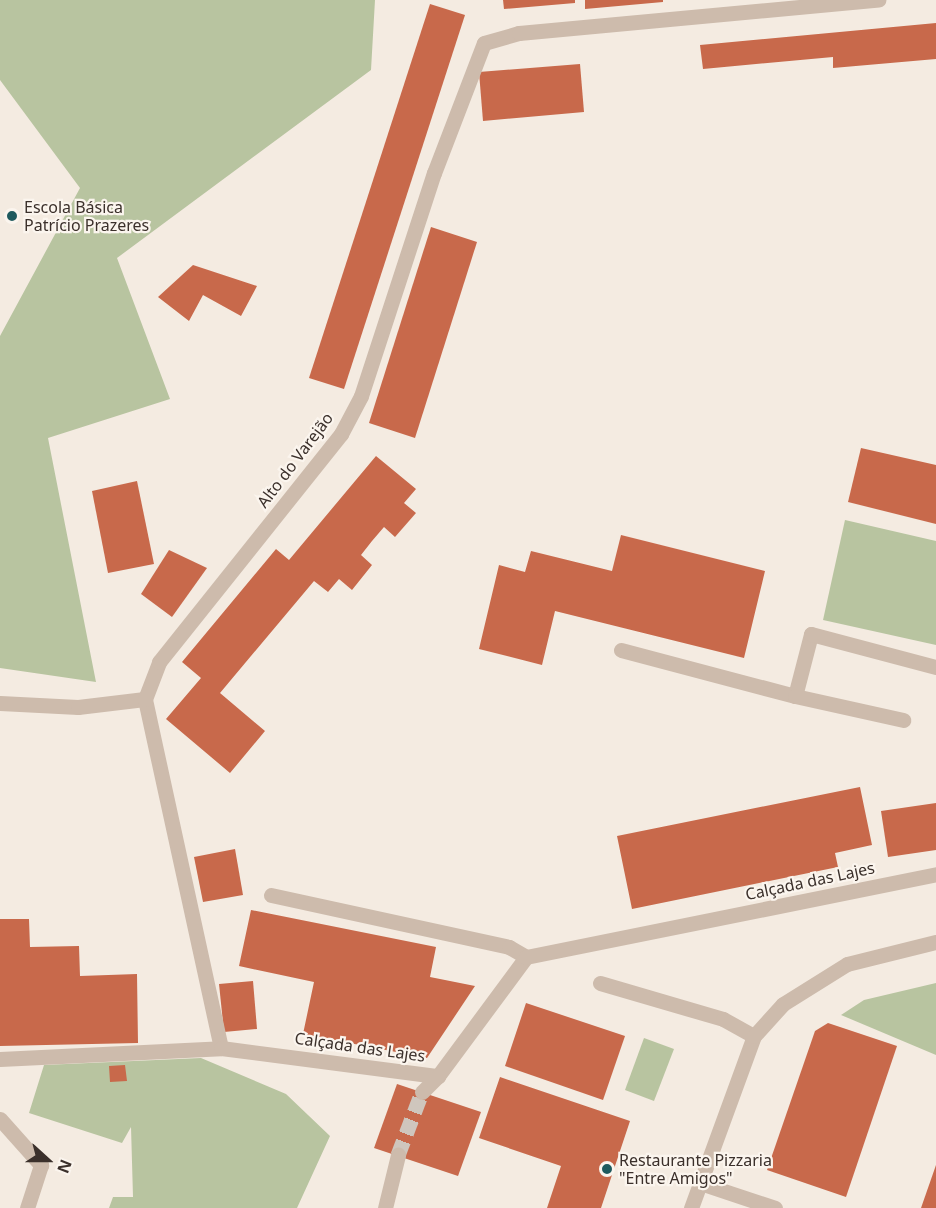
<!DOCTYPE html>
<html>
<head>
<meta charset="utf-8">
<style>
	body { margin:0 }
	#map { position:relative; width:936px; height:1208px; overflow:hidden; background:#f4ebe1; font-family:"Noto Sans",sans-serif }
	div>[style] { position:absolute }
	.green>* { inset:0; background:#b8c4a0 }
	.building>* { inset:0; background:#c8694b }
	.minor-tunnel>* { height:15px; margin-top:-7.5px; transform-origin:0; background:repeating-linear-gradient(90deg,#cfc6bd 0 15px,transparent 0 23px) }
	.minor>* { height:15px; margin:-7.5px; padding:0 7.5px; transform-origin:7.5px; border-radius:7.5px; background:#cdbbac }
	.dots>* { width:16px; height:16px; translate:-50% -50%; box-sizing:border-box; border:3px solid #fbf5ee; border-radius:50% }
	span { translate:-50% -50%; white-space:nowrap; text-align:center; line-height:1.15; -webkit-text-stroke:4.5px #fbf5ee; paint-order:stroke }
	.poi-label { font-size:16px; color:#3b302b }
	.left { translate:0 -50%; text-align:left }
	.street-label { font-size:16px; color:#3b302b }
	.north { position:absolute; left:18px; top:1130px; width:60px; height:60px; -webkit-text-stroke:4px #fbf5ee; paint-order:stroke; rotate:111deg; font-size:16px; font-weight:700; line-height:24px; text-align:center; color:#3b302b }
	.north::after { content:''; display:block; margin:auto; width:21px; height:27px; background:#3b302b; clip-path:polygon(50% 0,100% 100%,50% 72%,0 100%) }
</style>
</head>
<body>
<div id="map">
	<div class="green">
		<i style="clip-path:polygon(0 0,375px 0,371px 70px,117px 258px,170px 399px,48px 438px,96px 682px,0 668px,0 336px,80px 188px,0 80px)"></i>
		<i style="clip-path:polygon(845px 520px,936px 541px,936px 645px,823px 620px)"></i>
		<i style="clip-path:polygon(936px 983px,936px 1055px,841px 1015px,864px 1000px)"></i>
		<i style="clip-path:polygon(644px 1038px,674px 1049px,654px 1101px,625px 1090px)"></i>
		<i style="clip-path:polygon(201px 1058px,286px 1094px,330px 1136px,297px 1208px,109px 1208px,113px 1197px,133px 1197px,131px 1127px,122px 1143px,29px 1113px,44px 1065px)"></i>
	</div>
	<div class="building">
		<i style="clip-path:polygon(503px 0,575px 0,575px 3px,504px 9px)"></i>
		<i style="clip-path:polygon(585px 0,663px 0,663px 2px,585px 9px)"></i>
		<i style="clip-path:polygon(430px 4px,465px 15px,344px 389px,309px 378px)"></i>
		<i style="clip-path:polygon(936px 23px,936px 59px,833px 68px,833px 57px,703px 69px,700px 45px)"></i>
		<i style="clip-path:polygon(580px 64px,584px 112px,483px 121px,479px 72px)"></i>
		<i style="clip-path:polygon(431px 227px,477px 242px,415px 438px,369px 423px)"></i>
		<i style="clip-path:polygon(193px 265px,257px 286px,241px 316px,203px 295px,189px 321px,158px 297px)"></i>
		<i style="clip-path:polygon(861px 448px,936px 465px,936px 524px,848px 502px)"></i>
		<i style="clip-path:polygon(376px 456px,416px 489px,404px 503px,416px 513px,395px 537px,384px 527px,372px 541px,361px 555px,372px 565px,352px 590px,339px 579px,328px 592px,314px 581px,220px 693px,265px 731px,230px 773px,166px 719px,201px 678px,182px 662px,276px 549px,289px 560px)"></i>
		<i style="clip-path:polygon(137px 481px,154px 564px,108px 573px,92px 491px)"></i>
		<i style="clip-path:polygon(621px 535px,765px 571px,744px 658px,555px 611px,542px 665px,479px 649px,499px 565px,525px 572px,531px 551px,612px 571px)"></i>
		<i style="clip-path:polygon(169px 550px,207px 568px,172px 617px,141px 594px)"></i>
		<i style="clip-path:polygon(860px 787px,872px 845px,835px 853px,838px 867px,632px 909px,617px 836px)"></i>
		<i style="clip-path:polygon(936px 803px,936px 850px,888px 857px,881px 811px)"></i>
		<i style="clip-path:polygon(235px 849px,243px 895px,203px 902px,194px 857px)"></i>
		<i style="clip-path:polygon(251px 910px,436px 947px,430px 977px,475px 986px,427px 1058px,303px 1034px,314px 982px,239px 966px)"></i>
		<i style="clip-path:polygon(0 919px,29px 919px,30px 947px,79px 946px,80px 976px,137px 974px,138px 1043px,0 1046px)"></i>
		<i style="clip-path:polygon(253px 981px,257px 1029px,224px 1032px,219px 984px)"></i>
		<i style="clip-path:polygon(526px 1003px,625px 1036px,603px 1100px,505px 1066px)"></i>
		<i style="clip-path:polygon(828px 1023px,897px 1046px,846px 1197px,767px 1170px,815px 1031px)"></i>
		<i style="clip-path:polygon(125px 1065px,127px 1081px,110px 1082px,109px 1066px)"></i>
		<i style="clip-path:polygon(500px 1077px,630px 1121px,601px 1208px,547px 1208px,561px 1166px,479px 1138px)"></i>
		<i style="clip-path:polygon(397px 1084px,481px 1112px,458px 1176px,374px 1148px)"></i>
		<i style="clip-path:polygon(936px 1165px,936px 1208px,921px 1208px)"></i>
	</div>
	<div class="minor-tunnel">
		<i style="left:398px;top:1155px;width:67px;rotate:-69.1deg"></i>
	</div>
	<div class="minor">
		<i style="left:621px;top:650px;width:180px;rotate:14.8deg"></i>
		<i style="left:795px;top:696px;width:64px;rotate:-75.5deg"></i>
		<i style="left:811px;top:634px;width:129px;rotate:14.8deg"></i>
		<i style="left:795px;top:696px;width:111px;rotate:12.5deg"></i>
		<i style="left:0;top:703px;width:78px;rotate:2.9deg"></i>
		<i style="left:78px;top:707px;width:67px;rotate:-6.8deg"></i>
		<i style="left:271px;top:895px;width:244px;rotate:12.3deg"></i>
		<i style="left:509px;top:947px;width:20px;rotate:30deg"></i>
		<i style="left:600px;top:983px;width:128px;rotate:16.3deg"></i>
		<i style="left:723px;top:1019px;width:35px;rotate:29deg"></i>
		<i style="left:221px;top:1048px;width:357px;rotate:-102.3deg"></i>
		<i style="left:145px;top:699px;width:40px;rotate:-69deg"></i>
		<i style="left:159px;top:662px;width:292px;rotate:-51.4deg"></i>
		<i style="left:341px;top:434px;width:43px;rotate:-62.2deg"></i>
		<i style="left:361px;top:396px;width:235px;rotate:-71.9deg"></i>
		<i style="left:434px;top:173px;width:139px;rotate:-69deg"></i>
		<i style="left:484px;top:43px;width:36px;rotate:-16deg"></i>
		<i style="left:519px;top:33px;width:361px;rotate:-5.3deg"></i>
		<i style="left:0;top:1059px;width:221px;rotate:-2.8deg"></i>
		<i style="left:221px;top:1048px;width:219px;rotate:7.4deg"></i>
		<i style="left:438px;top:1076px;width:148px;rotate:-53.5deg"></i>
		<i style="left:526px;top:957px;width:418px;rotate:-11.4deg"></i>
		<i style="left:422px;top:1092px;width:23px;rotate:-45deg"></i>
		<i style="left:0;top:1119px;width:62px;rotate:48.3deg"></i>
		<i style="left:41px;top:1165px;width:45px;rotate:108deg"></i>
		<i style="left:700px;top:1183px;width:79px;rotate:18.4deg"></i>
		<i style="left:385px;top:1208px;width:55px;rotate:-76.2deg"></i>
		<i style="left:691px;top:1208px;width:183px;rotate:-69.9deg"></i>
		<i style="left:754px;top:1036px;width:43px;rotate:-47.8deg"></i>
		<i style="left:783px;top:1004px;width:75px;rotate:-32deg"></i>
		<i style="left:847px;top:964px;width:92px;rotate:-13.9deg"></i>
	</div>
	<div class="dots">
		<i style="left:12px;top:216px;background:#1f5a5e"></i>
		<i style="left:607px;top:1169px;background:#1f5a5e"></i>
	</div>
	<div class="poi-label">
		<span class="left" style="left:24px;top:216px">Escola Básica<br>Patrício Prazeres</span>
		<span class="left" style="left:619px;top:1169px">Restaurante Pizzaria<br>"Entre Amigos"</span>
	</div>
	<div class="street-label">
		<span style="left:295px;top:460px;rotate:-53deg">Alto do Varejão</span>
		<span style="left:810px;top:881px;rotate:-12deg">Calçada das Lajes</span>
		<span style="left:360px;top:1047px;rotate:8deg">Calçada das Lajes</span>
	</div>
	<div class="north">N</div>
</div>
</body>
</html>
